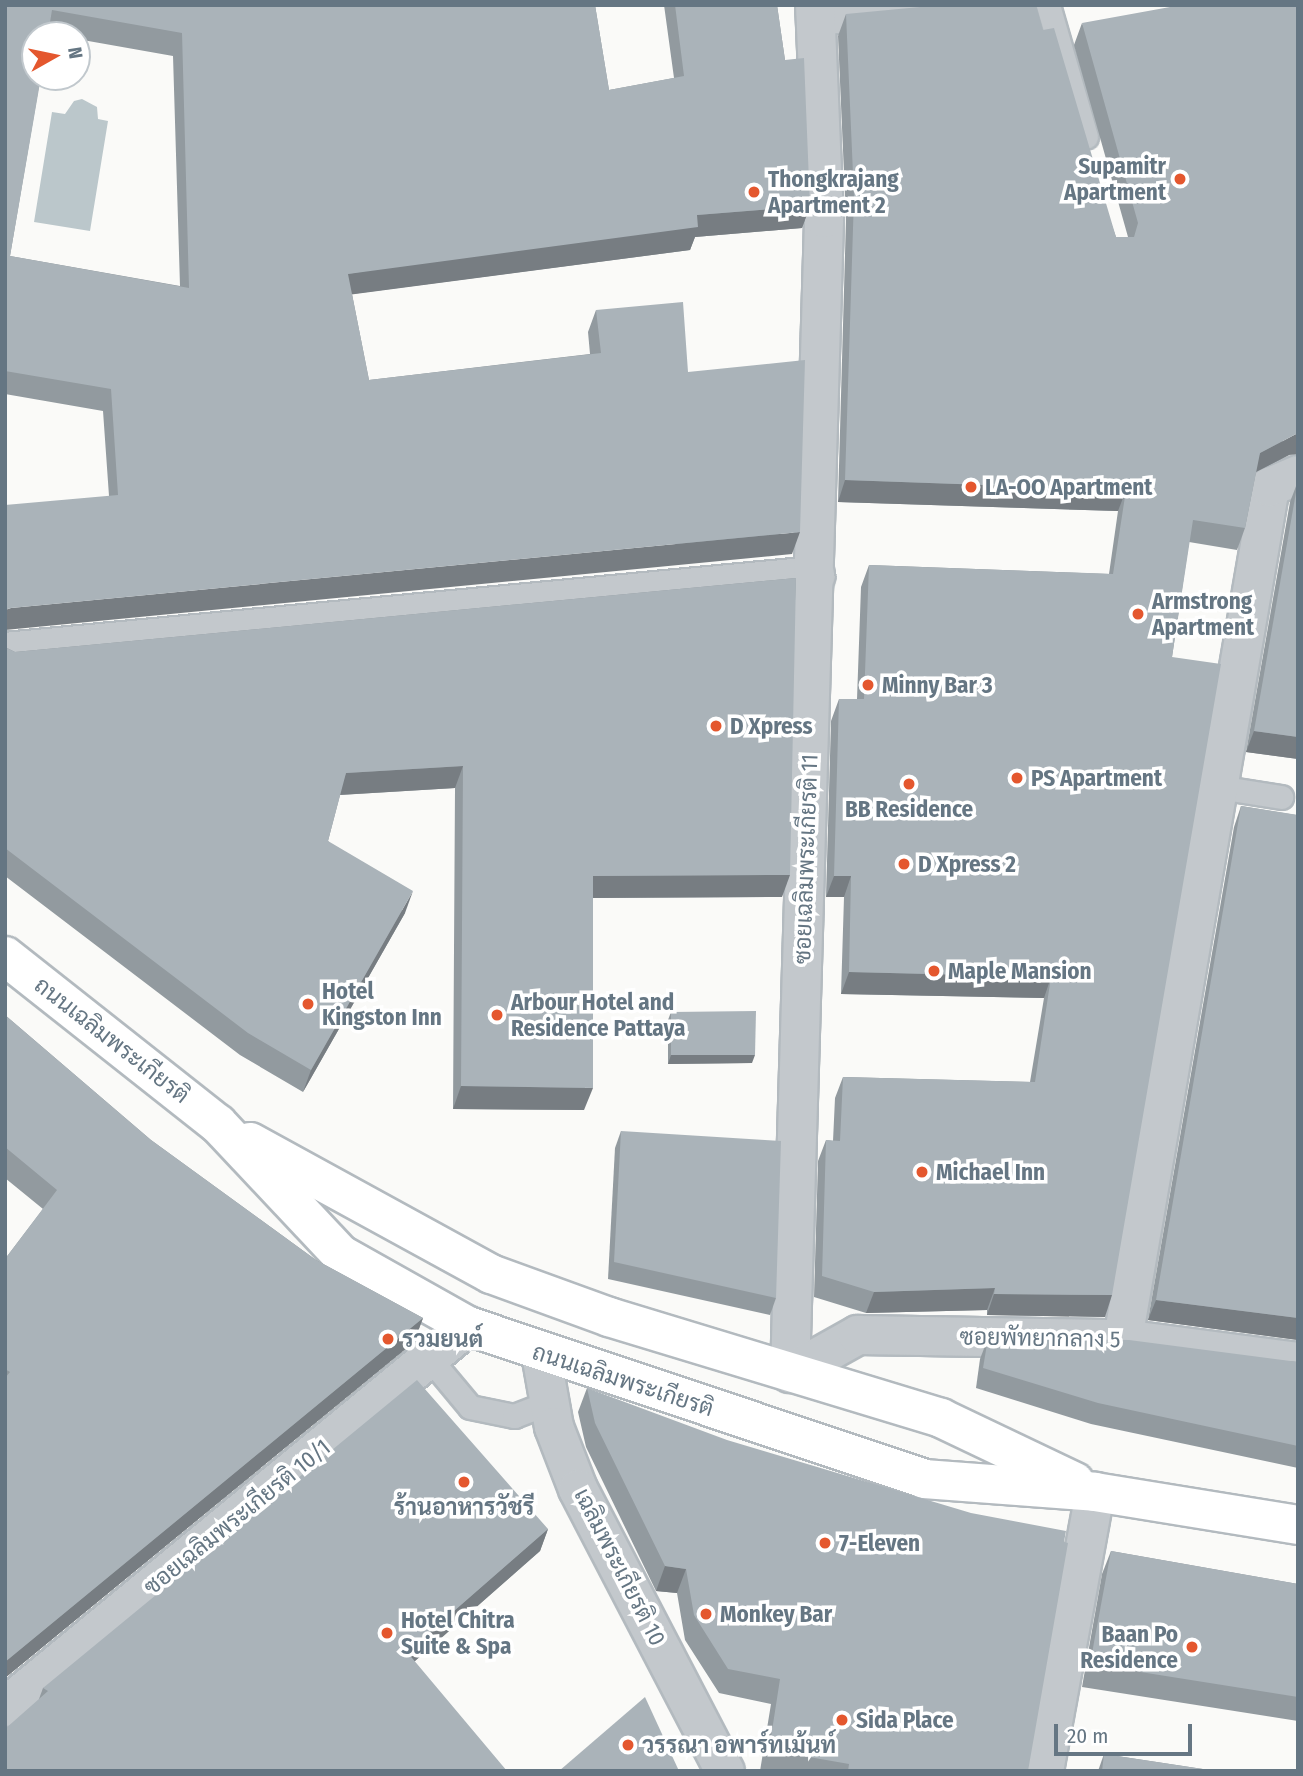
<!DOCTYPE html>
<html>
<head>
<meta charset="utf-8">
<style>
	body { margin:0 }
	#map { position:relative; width:1303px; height:1776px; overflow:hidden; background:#fafaf8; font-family:"Fira Sans Condensed",Sarabun,sans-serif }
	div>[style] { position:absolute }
	.water>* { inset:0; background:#bbc7cb }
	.roads { filter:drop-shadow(2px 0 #b3babf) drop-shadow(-2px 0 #b3babf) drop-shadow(0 2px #b3babf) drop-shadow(0 -2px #b3babf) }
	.lane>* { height:23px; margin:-11.5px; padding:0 11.5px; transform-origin:11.5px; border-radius:11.5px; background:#c3c8cc }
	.street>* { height:38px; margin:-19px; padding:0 19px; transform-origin:19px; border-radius:19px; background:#c3c8cc }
	.secondary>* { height:38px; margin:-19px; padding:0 19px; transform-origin:19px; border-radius:19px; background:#fff }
	.wall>* { inset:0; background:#929a9f }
	.shaded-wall>* { inset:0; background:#777d82 }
	.building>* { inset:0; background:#aab3b9 }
	.dots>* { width:19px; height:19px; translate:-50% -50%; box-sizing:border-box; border:4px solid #fff; border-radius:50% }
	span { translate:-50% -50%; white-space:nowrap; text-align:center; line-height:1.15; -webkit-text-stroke:7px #fff; paint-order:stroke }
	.poi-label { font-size:23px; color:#657683; font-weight:700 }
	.right { translate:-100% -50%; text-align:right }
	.left { translate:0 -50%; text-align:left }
	.street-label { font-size:23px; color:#657683 }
	.frame { position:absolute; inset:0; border:7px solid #657683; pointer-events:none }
	.north { position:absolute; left:21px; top:21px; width:70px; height:70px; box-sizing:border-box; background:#fff; border:2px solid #c1c8cd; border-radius:50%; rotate:81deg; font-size:19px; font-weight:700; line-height:28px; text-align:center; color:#657683 }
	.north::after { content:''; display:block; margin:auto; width:24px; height:32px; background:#e4572e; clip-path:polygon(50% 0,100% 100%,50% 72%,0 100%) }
	.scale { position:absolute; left:1054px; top:1724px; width:138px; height:32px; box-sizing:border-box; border:4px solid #657683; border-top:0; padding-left:9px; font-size:21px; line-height:24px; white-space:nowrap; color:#657683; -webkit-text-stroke:5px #fff; paint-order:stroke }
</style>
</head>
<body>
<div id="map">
	<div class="water">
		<i style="clip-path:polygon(82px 99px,97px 107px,98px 119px,108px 121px,90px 231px,34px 222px,52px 112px,65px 114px,74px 101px)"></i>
	</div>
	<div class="roads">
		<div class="lane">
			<i style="left:1048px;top:5px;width:137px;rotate:73.9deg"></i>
			<i style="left:1218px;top:787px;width:64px;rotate:9deg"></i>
			<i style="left:430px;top:1359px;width:62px;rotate:50.2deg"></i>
			<i style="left:470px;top:1407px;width:45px;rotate:11.6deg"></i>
			<i style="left:514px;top:1416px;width:36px;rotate:-21deg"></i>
		</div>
		<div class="street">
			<i style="left:816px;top:16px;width:116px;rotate:-5.5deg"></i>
			<i style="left:5px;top:652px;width:814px;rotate:-5.36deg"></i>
			<i style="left:1123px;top:1339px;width:865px;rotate:-80.21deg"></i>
			<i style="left:1270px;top:487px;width:30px;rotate:-23deg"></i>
			<i style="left:541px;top:1354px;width:74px;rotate:79.9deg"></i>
			<i style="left:554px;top:1427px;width:66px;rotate:68.8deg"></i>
			<i style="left:578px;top:1489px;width:318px;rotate:62.5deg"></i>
			<i style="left:790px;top:1373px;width:1156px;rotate:-88.31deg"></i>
			<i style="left:824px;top:218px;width:213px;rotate:-92.4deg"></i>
			<i style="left:790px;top:1373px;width:78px;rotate:-29.2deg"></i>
			<i style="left:858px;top:1335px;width:265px;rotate:0.9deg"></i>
			<i style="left:1123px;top:1339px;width:177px;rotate:7.5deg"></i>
			<i style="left:5px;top:1707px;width:600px;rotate:-39.45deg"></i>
			<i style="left:1044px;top:1771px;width:284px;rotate:-79.6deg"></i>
		</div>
		<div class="secondary">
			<i style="left:5px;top:956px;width:271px;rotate:38.3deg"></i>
			<i style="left:218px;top:1124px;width:178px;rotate:46.8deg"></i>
			<i style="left:340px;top:1254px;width:147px;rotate:29.4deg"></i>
			<i style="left:468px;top:1326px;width:481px;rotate:18.5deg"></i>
			<i style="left:924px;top:1479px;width:171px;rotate:4.3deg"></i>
			<i style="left:1095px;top:1492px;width:206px;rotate:9.2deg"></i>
			<i style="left:250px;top:1142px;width:275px;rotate:28.7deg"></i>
			<i style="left:491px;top:1274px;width:126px;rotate:20deg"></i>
			<i style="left:609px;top:1317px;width:347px;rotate:16.9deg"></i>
			<i style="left:941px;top:1418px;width:148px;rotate:25.5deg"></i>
		</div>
	</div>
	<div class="wall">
		<i style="clip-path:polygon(evenodd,5px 5px,595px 5px,609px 90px,674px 78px,664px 5px,777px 5px,785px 60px,810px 206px,802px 228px,695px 237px,690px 250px,352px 294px,369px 380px,590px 354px,588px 332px,596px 310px,688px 372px,792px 554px,109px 496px,103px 411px,5px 394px,5px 5px,48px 33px,57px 35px,77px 35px,77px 39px,173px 56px,180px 286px,10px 256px,48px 33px)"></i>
		<i style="clip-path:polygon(846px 14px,1043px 30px,1116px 237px,1128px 237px,1074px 45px,1082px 23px,1289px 455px,1256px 472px,1245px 528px,1237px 550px,1189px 542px,1172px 657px,1105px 1317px,987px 1315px,987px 1310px,866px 1313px,814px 1297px,818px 1161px,826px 1140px,833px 1141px,835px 1098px,843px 1077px,1030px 1082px,1044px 998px,841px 994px,844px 897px,826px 897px,831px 721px,839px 699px,857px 699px,861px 587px,869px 565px,1109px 574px,1118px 511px,838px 502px,846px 219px,838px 36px)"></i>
		<i style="clip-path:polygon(1298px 481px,1298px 759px,1246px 752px,1290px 502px)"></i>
		<i style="clip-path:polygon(796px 578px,782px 897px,593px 898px,584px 1110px,453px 1109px,455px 788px,340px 795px,328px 841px,405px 913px,303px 1092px,240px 1055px,5px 876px,5px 647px,15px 652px)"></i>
		<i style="clip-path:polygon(1298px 805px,1298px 1340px,1148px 1320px,1234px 827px,1241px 806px,1296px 815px)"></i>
		<i style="clip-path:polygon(671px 1012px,752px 1063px,668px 1064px,668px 1020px)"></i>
		<i style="clip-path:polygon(5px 1015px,151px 1140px,316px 1260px,423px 1318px,414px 1342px,5px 1678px,5px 1259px,43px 1209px,5px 1178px)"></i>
		<i style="clip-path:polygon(621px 1131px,776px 1298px,770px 1315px,608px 1279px,615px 1148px)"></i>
		<i style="clip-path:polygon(988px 1338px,1298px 1362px,1298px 1468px,1091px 1424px,976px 1388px,980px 1359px)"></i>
		<i style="clip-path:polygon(587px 1388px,1028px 1771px,760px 1771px,771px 1704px,719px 1693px,685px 1640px,677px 1593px,656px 1591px,586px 1447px,578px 1412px)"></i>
		<i style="clip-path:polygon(548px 1529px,540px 1551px,415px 1661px,39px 1699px,43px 1688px)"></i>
		<i style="clip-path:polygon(1111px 1551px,1298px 1584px,1298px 1721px,1082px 1687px,1102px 1574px)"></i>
		<i style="clip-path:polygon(1104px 1754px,1216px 1771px,1098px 1771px)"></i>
	</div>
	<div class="shaded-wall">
		<i style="clip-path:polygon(810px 206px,802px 228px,695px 237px,690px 250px,340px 296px,348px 274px,697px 215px)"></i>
		<i style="clip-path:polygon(1298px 433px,1298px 454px,1289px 455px,1252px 474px,1260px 453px)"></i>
		<i style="clip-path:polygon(845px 480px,1126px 490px,1118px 511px,838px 502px)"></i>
		<i style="clip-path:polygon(800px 532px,792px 554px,5px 630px,5px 610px,11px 608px)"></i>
		<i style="clip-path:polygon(1254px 731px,1298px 737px,1298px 759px,1246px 752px)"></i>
		<i style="clip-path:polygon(463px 766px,455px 788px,338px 795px,346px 773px)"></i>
		<i style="clip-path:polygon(790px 875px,782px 897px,585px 898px,593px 876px)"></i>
		<i style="clip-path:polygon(834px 876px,851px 876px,844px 897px,826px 897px)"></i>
		<i style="clip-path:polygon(413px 891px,405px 913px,303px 1092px,311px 1070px)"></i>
		<i style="clip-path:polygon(849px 972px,1051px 977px,1044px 998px,841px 994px)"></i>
		<i style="clip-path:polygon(671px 1055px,755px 1055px,752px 1063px,668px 1064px)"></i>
		<i style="clip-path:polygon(461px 1086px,593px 1088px,584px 1110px,453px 1109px)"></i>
		<i style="clip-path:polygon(995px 1288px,987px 1310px,866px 1313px,874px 1292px)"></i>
		<i style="clip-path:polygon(994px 1294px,1112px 1295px,1105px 1317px,987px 1315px)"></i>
		<i style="clip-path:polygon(1156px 1300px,1298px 1318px,1298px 1340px,1148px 1320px)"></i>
		<i style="clip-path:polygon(423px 1318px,414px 1342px,5px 1678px,5px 1662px)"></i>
		<i style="clip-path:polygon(548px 1529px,540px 1551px,399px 1675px,407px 1652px)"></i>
		<i style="clip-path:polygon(665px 1566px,686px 1569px,677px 1593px,656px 1591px)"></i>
	</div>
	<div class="building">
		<i style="clip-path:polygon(evenodd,5px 5px,595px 5px,609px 90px,684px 76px,675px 5px,777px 5px,785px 60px,804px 58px,810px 206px,697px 215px,698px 227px,348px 274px,369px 380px,601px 353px,596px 310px,683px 302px,688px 372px,805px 360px,800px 532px,11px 608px,5px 610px,5px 505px,118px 495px,111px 389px,5px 371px,5px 5px,52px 10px,182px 33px,189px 288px,10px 256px,41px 77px,35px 77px,35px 35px,48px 35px,52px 10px)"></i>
		<i style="clip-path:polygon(941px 5px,1036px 5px,1043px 30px,1054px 28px,1116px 237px,1134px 237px,1138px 223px,1082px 23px,1181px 5px,1298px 5px,1298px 433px,1260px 453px,1245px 528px,1193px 520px,1172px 657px,1221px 664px,1112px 1295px,994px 1294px,995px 1288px,874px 1292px,822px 1276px,826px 1140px,840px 1141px,843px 1077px,1035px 1082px,1051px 977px,849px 972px,851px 876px,834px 876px,839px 699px,864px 699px,869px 565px,1113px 574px,1126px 490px,845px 480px,854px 197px,846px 14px)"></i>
		<i style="clip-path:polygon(1298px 481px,1298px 737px,1254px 731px)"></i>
		<i style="clip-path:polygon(796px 578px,790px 875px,593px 876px,593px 1088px,461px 1086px,463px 766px,346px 773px,328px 841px,413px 891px,311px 1070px,248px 1033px,5px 848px,5px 647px,15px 652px)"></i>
		<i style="clip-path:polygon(1241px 806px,1298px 815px,1298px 1318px,1156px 1300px)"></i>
		<i style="clip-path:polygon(756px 1011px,755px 1055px,671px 1055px,671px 1012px)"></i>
		<i style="clip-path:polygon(5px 1015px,151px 1140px,316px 1260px,423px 1318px,5px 1662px,5px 1378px,10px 1372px,5px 1369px,5px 1259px,57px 1190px,5px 1147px)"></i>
		<i style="clip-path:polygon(621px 1131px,781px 1141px,776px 1298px,614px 1262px)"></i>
		<i style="clip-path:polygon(988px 1338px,1129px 1340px,1298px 1362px,1298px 1446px,1098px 1403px,983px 1368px)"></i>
		<i style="clip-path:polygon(417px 1380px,548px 1529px,407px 1652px,507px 1771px,5px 1771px,5px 1729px,48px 1691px,43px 1688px)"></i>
		<i style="clip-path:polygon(587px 1388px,727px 1440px,971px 1513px,1066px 1531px,1064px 1542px,1068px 1543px,1028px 1771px,848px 1771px,849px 1764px,769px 1750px,780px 1679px,728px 1669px,694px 1615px,686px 1569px,665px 1566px,595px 1423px)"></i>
		<i style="clip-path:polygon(1111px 1551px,1298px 1584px,1298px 1697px,1090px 1664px)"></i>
		<i style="clip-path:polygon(645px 1697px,679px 1771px,559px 1771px)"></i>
		<i style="clip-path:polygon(1104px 1754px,1216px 1771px,1102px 1771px)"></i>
	</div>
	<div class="dots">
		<i style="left:1180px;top:179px;background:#e4572e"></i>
		<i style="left:754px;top:192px;background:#e4572e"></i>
		<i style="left:971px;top:487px;background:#e4572e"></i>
		<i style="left:1138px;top:614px;background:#e4572e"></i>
		<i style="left:868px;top:685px;background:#e4572e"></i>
		<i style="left:716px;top:726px;background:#e4572e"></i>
		<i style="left:1017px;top:778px;background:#e4572e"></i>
		<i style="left:909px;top:784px;background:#e4572e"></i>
		<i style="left:904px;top:864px;background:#e4572e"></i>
		<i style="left:934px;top:971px;background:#e4572e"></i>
		<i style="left:308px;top:1004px;background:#e4572e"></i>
		<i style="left:497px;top:1015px;background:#e4572e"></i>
		<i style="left:922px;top:1172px;background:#e4572e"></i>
		<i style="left:388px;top:1339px;background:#e4572e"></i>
		<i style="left:464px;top:1482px;background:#e4572e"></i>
		<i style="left:825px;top:1543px;background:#e4572e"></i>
		<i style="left:706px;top:1614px;background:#e4572e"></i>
		<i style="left:387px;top:1633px;background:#e4572e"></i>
		<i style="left:1192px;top:1647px;background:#e4572e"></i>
		<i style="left:842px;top:1720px;background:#e4572e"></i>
		<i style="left:628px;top:1745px;background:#e4572e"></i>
	</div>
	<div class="poi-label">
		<span class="right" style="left:1166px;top:179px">Supamitr<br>Apartment</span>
		<span class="left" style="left:768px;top:192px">Thongkrajang<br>Apartment 2</span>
		<span class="left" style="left:985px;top:487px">LA-OO Apartment</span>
		<span class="left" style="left:1152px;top:614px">Armstrong<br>Apartment</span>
		<span class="left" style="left:882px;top:685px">Minny Bar 3</span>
		<span class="left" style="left:730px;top:726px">D Xpress</span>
		<span class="left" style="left:1031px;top:778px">PS Apartment</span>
		<span style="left:909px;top:809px">BB Residence</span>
		<span class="left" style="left:918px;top:864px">D Xpress 2</span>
		<span class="left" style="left:948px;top:971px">Maple Mansion</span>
		<span class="left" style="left:322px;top:1004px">Hotel<br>Kingston Inn</span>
		<span class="left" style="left:511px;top:1015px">Arbour Hotel and<br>Residence Pattaya</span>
		<span class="left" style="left:936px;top:1172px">Michael Inn</span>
		<span class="left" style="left:402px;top:1339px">รวมยนต์</span>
		<span style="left:464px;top:1507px">ร้านอาหารวัชรี</span>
		<span class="left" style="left:839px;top:1543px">7-Eleven</span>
		<span class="left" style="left:720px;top:1614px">Monkey Bar</span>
		<span class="left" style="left:401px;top:1633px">Hotel Chitra<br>Suite &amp; Spa</span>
		<span class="right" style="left:1178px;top:1647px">Baan Po<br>Residence</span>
		<span class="left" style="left:856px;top:1720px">Sida Place</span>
		<span class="left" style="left:642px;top:1745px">วรรณา อพาร์ทเม้นท์</span>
	</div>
	<div class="street-label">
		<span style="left:806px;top:859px;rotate:-88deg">ซอยเฉลิมพระเกียรติ 11</span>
		<span style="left:112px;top:1040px;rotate:38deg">ถนนเฉลิมพระเกียรติ</span>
		<span style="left:1040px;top:1338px;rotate:1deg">ซอยพัทยากลาง 5</span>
		<span style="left:623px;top:1380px;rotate:18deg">ถนนเฉลิมพระเกียรติ</span>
		<span style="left:237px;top:1517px;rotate:-39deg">ซอยเฉลิมพระเกียรติ 10/1</span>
		<span style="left:620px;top:1567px;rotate:63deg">เฉลิมพระเกียรติ 10</span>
	</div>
	<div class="frame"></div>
	<div class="north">N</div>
	<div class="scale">20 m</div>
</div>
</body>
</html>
